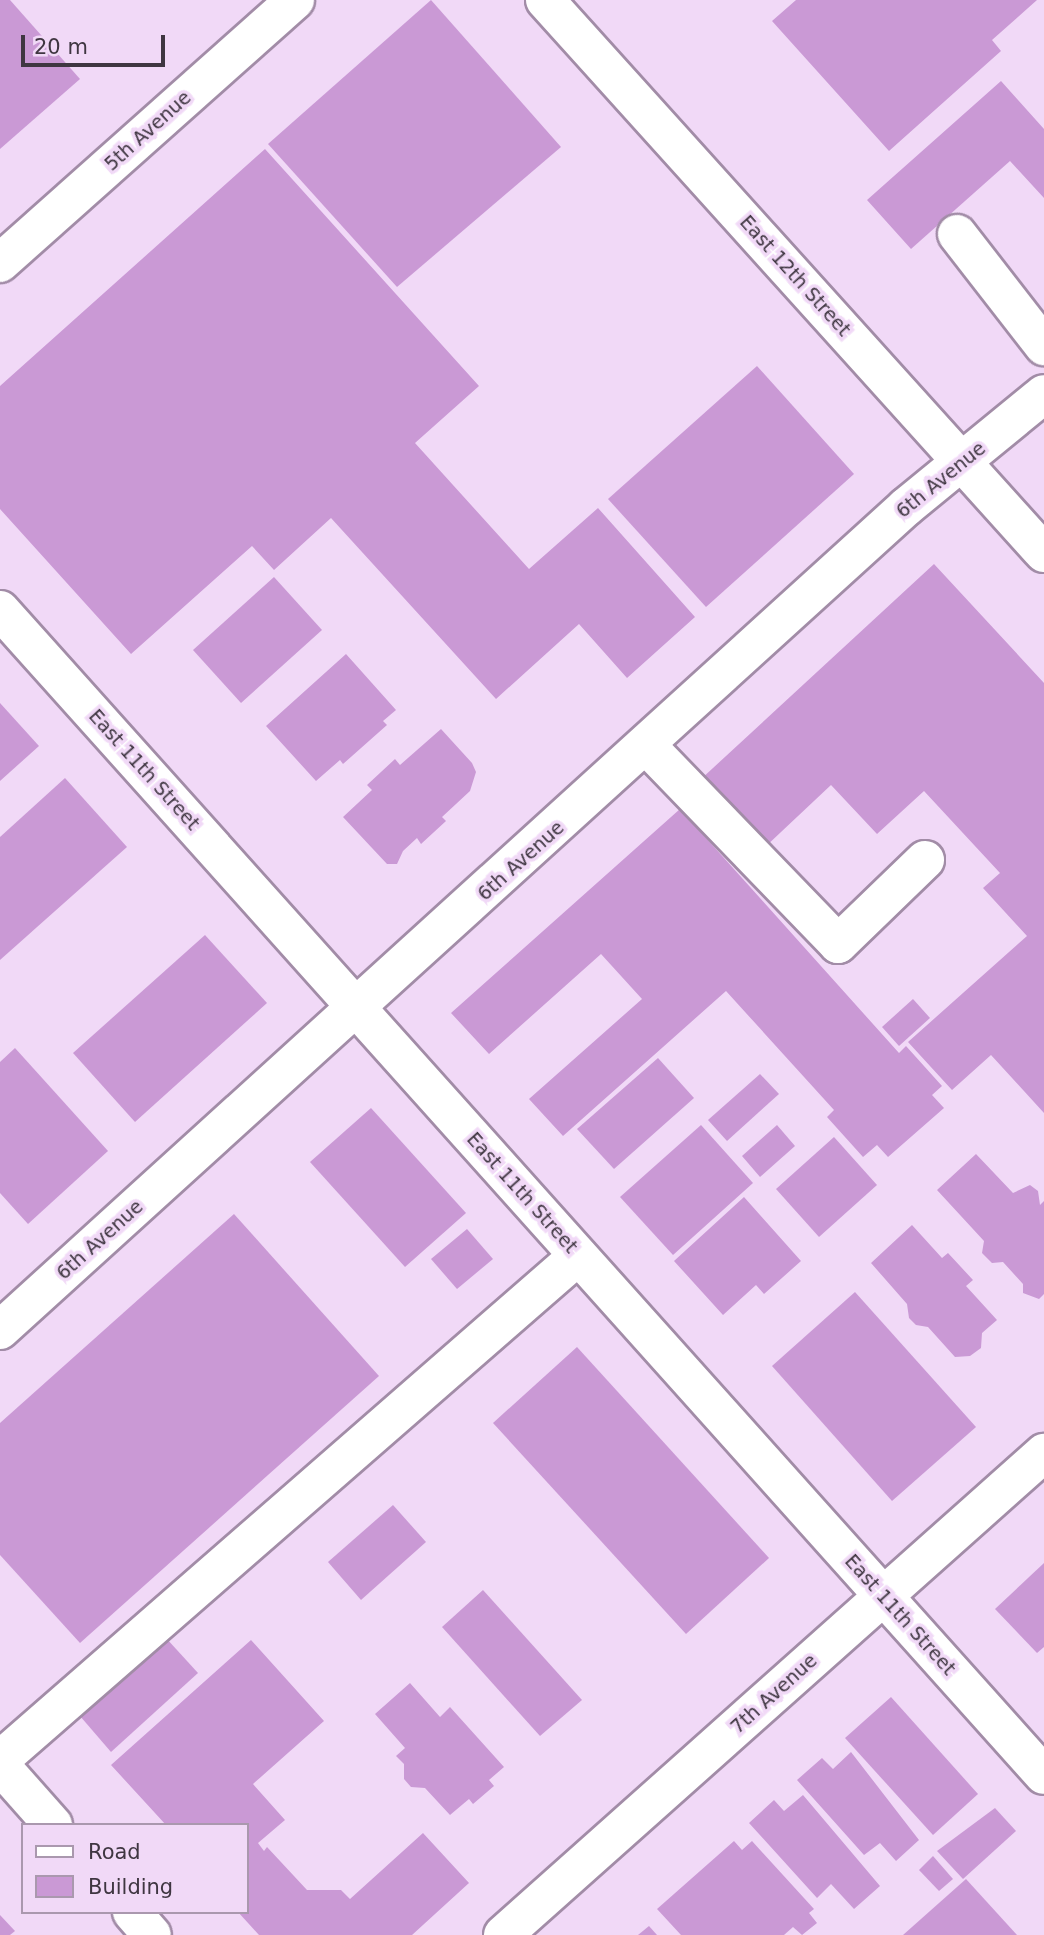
<!DOCTYPE html>
<html>
<head>
<meta charset="utf-8">
<style>
	body { margin:0 }
	#map { position:relative; width:1044px; height:1935px; overflow:hidden; background:#f1d9f7; font-family:"DejaVu Sans",sans-serif }
	div>[style] { position:absolute }
	.building>* { inset:0; background:#ca99d5 }
	.roads { filter:drop-shadow(2px 0 #a28ca7) drop-shadow(-2px 0 #a28ca7) drop-shadow(0 2px #a28ca7) drop-shadow(0 -2px #a28ca7) }
	.minor>* { height:38px; margin:-19px; padding:0 19px; transform-origin:19px; border-radius:19px; background:#fff }
	.major>* { height:38px; margin:-19px; padding:0 19px; transform-origin:19px; border-radius:19px; background:#fff }
	span { translate:-50% -50%; white-space:nowrap; text-align:center; line-height:1.15; -webkit-text-stroke:7px #f1d9f7; paint-order:stroke }
	.street-label { font-size:19px; color:#3f3641 }
	.legend { position:absolute; left:21px; top:1823px; width:228px; height:91px; box-sizing:border-box; background:#f1d9f7; border:2px solid #aa98ae; margin:0; padding:9px 12px; list-style:none; font-size:21px; color:#3f3641 }
	.legend li { display:flex; align-items:center; gap:14px; height:35px }
	.legend b { width:35px; border:2px solid #aa98ae }
	.scale { position:absolute; left:21px; top:35px; width:144px; height:32px; box-sizing:border-box; border:4px solid #3f3641; border-top:0; padding-left:9px; font-size:21px; line-height:24px; white-space:nowrap; color:#3f3641; -webkit-text-stroke:5px #f1d9f7; paint-order:stroke }
</style>
</head>
<body>
<div id="map">
	<div class="building">
		<i style="clip-path:polygon(0 0,10px 0,80px 79px,0 149px)"></i>
		<i style="clip-path:polygon(431px 0,561px 147px,397px 287px,268px 144px)"></i>
		<i style="clip-path:polygon(796px 0,1037px 0,992px 40px,1001px 51px,889px 151px,772px 21px)"></i>
		<i style="clip-path:polygon(1001px 81px,1044px 129px,1044px 198px,1010px 161px,911px 249px,867px 200px)"></i>
		<i style="clip-path:polygon(265px 149px,479px 386px,415px 443px,529px 569px,598px 508px,695px 617px,627px 678px,579px 624px,496px 699px,331px 518px,274px 570px,252px 546px,131px 654px,0 509px,0 386px)"></i>
		<i style="clip-path:polygon(757px 366px,854px 474px,706px 607px,608px 499px)"></i>
		<i style="clip-path:polygon(934px 564px,1044px 683px,1044px 1113px,991px 1055px,952px 1090px,908px 1042px,1027px 936px,983px 888px,1000px 873px,924px 791px,877px 834px,831px 785px,764px 848px,700px 780px)"></i>
		<i style="clip-path:polygon(274px 577px,322px 630px,241px 703px,193px 650px)"></i>
		<i style="clip-path:polygon(346px 654px,396px 710px,383px 721px,387px 725px,343px 764px,340px 760px,316px 781px,266px 726px)"></i>
		<i style="clip-path:polygon(0 703px,39px 746px,0 781px)"></i>
		<i style="clip-path:polygon(441px 729px,472px 763px,476px 772px,470px 791px,442px 817px,446px 821px,421px 844px,417px 838px,403px 851px,397px 864px,387px 864px,343px 817px,372px 790px,367px 785px,395px 759px,400px 765px)"></i>
		<i style="clip-path:polygon(65px 778px,127px 847px,0 960px,0 837px)"></i>
		<i style="clip-path:polygon(680px 809px,899px 1053px,906px 1046px,942px 1086px,932px 1095px,944px 1108px,888px 1157px,877px 1145px,863px 1157px,827px 1117px,834px 1110px,726px 991px,563px 1136px,529px 1099px,642px 999px,601px 954px,489px 1054px,451px 1013px)"></i>
		<i style="clip-path:polygon(205px 935px,267px 1003px,135px 1122px,73px 1053px)"></i>
		<i style="clip-path:polygon(913px 999px,930px 1018px,899px 1046px,882px 1027px)"></i>
		<i style="clip-path:polygon(15px 1048px,108px 1151px,28px 1224px,0 1193px,0 1062px)"></i>
		<i style="clip-path:polygon(658px 1058px,694px 1098px,614px 1169px,577px 1129px)"></i>
		<i style="clip-path:polygon(760px 1074px,779px 1094px,727px 1141px,708px 1120px)"></i>
		<i style="clip-path:polygon(371px 1108px,466px 1213px,405px 1267px,310px 1162px)"></i>
		<i style="clip-path:polygon(701px 1125px,753px 1183px,673px 1255px,620px 1197px)"></i>
		<i style="clip-path:polygon(777px 1125px,795px 1146px,760px 1177px,742px 1156px)"></i>
		<i style="clip-path:polygon(834px 1137px,877px 1185px,819px 1237px,776px 1189px)"></i>
		<i style="clip-path:polygon(976px 1154px,1013px 1193px,1030px 1185px,1038px 1191px,1040px 1205px,1044px 1201px,1044px 1294px,1039px 1299px,1023px 1293px,1023px 1284px,1003px 1262px,992px 1263px,982px 1253px,984px 1241px,937px 1190px)"></i>
		<i style="clip-path:polygon(744px 1197px,801px 1261px,764px 1294px,756px 1285px,723px 1315px,674px 1261px)"></i>
		<i style="clip-path:polygon(234px 1214px,379px 1376px,80px 1643px,0 1555px,0 1423px)"></i>
		<i style="clip-path:polygon(912px 1225px,942px 1258px,948px 1253px,973px 1280px,966px 1286px,997px 1320px,982px 1333px,981px 1348px,970px 1356px,955px 1357px,928px 1327px,916px 1325px,909px 1318px,907px 1304px,871px 1263px)"></i>
		<i style="clip-path:polygon(467px 1229px,493px 1259px,457px 1289px,431px 1259px)"></i>
		<i style="clip-path:polygon(855px 1292px,976px 1427px,892px 1501px,772px 1366px)"></i>
		<i style="clip-path:polygon(577px 1347px,769px 1558px,686px 1634px,493px 1423px)"></i>
		<i style="clip-path:polygon(393px 1505px,426px 1542px,361px 1600px,328px 1562px)"></i>
		<i style="clip-path:polygon(1044px 1563px,1044px 1647px,1037px 1653px,995px 1609px)"></i>
		<i style="clip-path:polygon(483px 1590px,582px 1700px,540px 1736px,442px 1627px)"></i>
		<i style="clip-path:polygon(166px 1638px,198px 1673px,111px 1752px,80px 1716px)"></i>
		<i style="clip-path:polygon(251px 1640px,324px 1721px,253px 1784px,285px 1820px,258px 1843px,264px 1851px,267px 1847px,307px 1890px,341px 1890px,350px 1899px,423px 1833px,469px 1883px,412px 1935px,259px 1935px,238px 1912px,247px 1912px,247px 1825px,166px 1825px,111px 1765px)"></i>
		<i style="clip-path:polygon(410px 1683px,440px 1717px,450px 1707px,504px 1767px,489px 1780px,494px 1786px,473px 1804px,469px 1799px,450px 1815px,425px 1788px,411px 1787px,404px 1779px,404px 1764px,396px 1756px,405px 1748px,375px 1714px)"></i>
		<i style="clip-path:polygon(891px 1697px,978px 1794px,933px 1835px,845px 1738px)"></i>
		<i style="clip-path:polygon(851px 1752px,919px 1840px,896px 1861px,880px 1843px,864px 1855px,797px 1780px,822px 1758px,833px 1769px)"></i>
		<i style="clip-path:polygon(803px 1795px,880px 1886px,854px 1909px,831px 1884px,817px 1898px,749px 1823px,774px 1800px,784px 1811px)"></i>
		<i style="clip-path:polygon(995px 1808px,1016px 1831px,963px 1879px,937px 1851px)"></i>
		<i style="clip-path:polygon(734px 1841px,742px 1850px,752px 1841px,814px 1909px,809px 1913px,817px 1923px,802px 1935px,793px 1927px,784px 1935px,681px 1935px,657px 1909px)"></i>
		<i style="clip-path:polygon(933px 1856px,953px 1879px,939px 1891px,919px 1870px)"></i>
		<i style="clip-path:polygon(966px 1879px,1017px 1935px,903px 1935px)"></i>
		<i style="clip-path:polygon(0 1915px,15px 1931px,10px 1935px,0 1935px)"></i>
		<i style="clip-path:polygon(649px 1926px,657px 1935px,638px 1935px)"></i>
	</div>
	<div class="roads">
		<div class="minor">
			<i style="left:957px;top:234px;width:142px;rotate:52.2deg"></i>
			<i style="left:0;top:263px;width:395px;rotate:-41.7deg"></i>
			<i style="left:0;top:610px;width:1564px;rotate:48.14deg"></i>
			<i style="left:647px;top:746px;width:275px;rotate:46deg"></i>
			<i style="left:838px;top:944px;width:121px;rotate:-44deg"></i>
			<i style="left:0;top:1330px;width:1224px;rotate:-42.25deg"></i>
			<i style="left:906px;top:507px;width:178px;rotate:-39.3deg"></i>
			<i style="left:0;top:1760px;width:767px;rotate:-41.09deg"></i>
			<i style="left:0;top:1765px;width:80px;rotate:48.5deg"></i>
			<i style="left:132px;top:1912px;width:30px;rotate:49deg"></i>
			<i style="left:503px;top:1935px;width:725px;rotate:-41.7deg"></i>
		</div>
		<div class="major">
			<i style="left:545px;top:0;width:745px;rotate:47.94deg"></i>
		</div>
	</div>
	<div class="street-label">
		<span style="left:148px;top:131px;rotate:-42deg">5th Avenue</span>
		<span style="left:795px;top:276px;rotate:48deg">East 12th Street</span>
		<span style="left:941px;top:480px;rotate:-39deg">6th Avenue</span>
		<span style="left:144px;top:770px;rotate:48deg">East 11th Street</span>
		<span style="left:521px;top:861px;rotate:-42deg">6th Avenue</span>
		<span style="left:522px;top:1193px;rotate:48deg">East 11th Street</span>
		<span style="left:100px;top:1240px;rotate:-42deg">6th Avenue</span>
		<span style="left:900px;top:1615px;rotate:48deg">East 11th Street</span>
		<span style="left:774px;top:1694px;rotate:-42deg">7th Avenue</span>
	</div>
	<ul class="legend">
	<li><b style="height:9px;background:#fff"></b>Road</li>
	<li><b style="height:19px;background:#ca99d5"></b>Building</li>
	</ul>
	<div class="scale">20 m</div>
</div>
</body>
</html>
